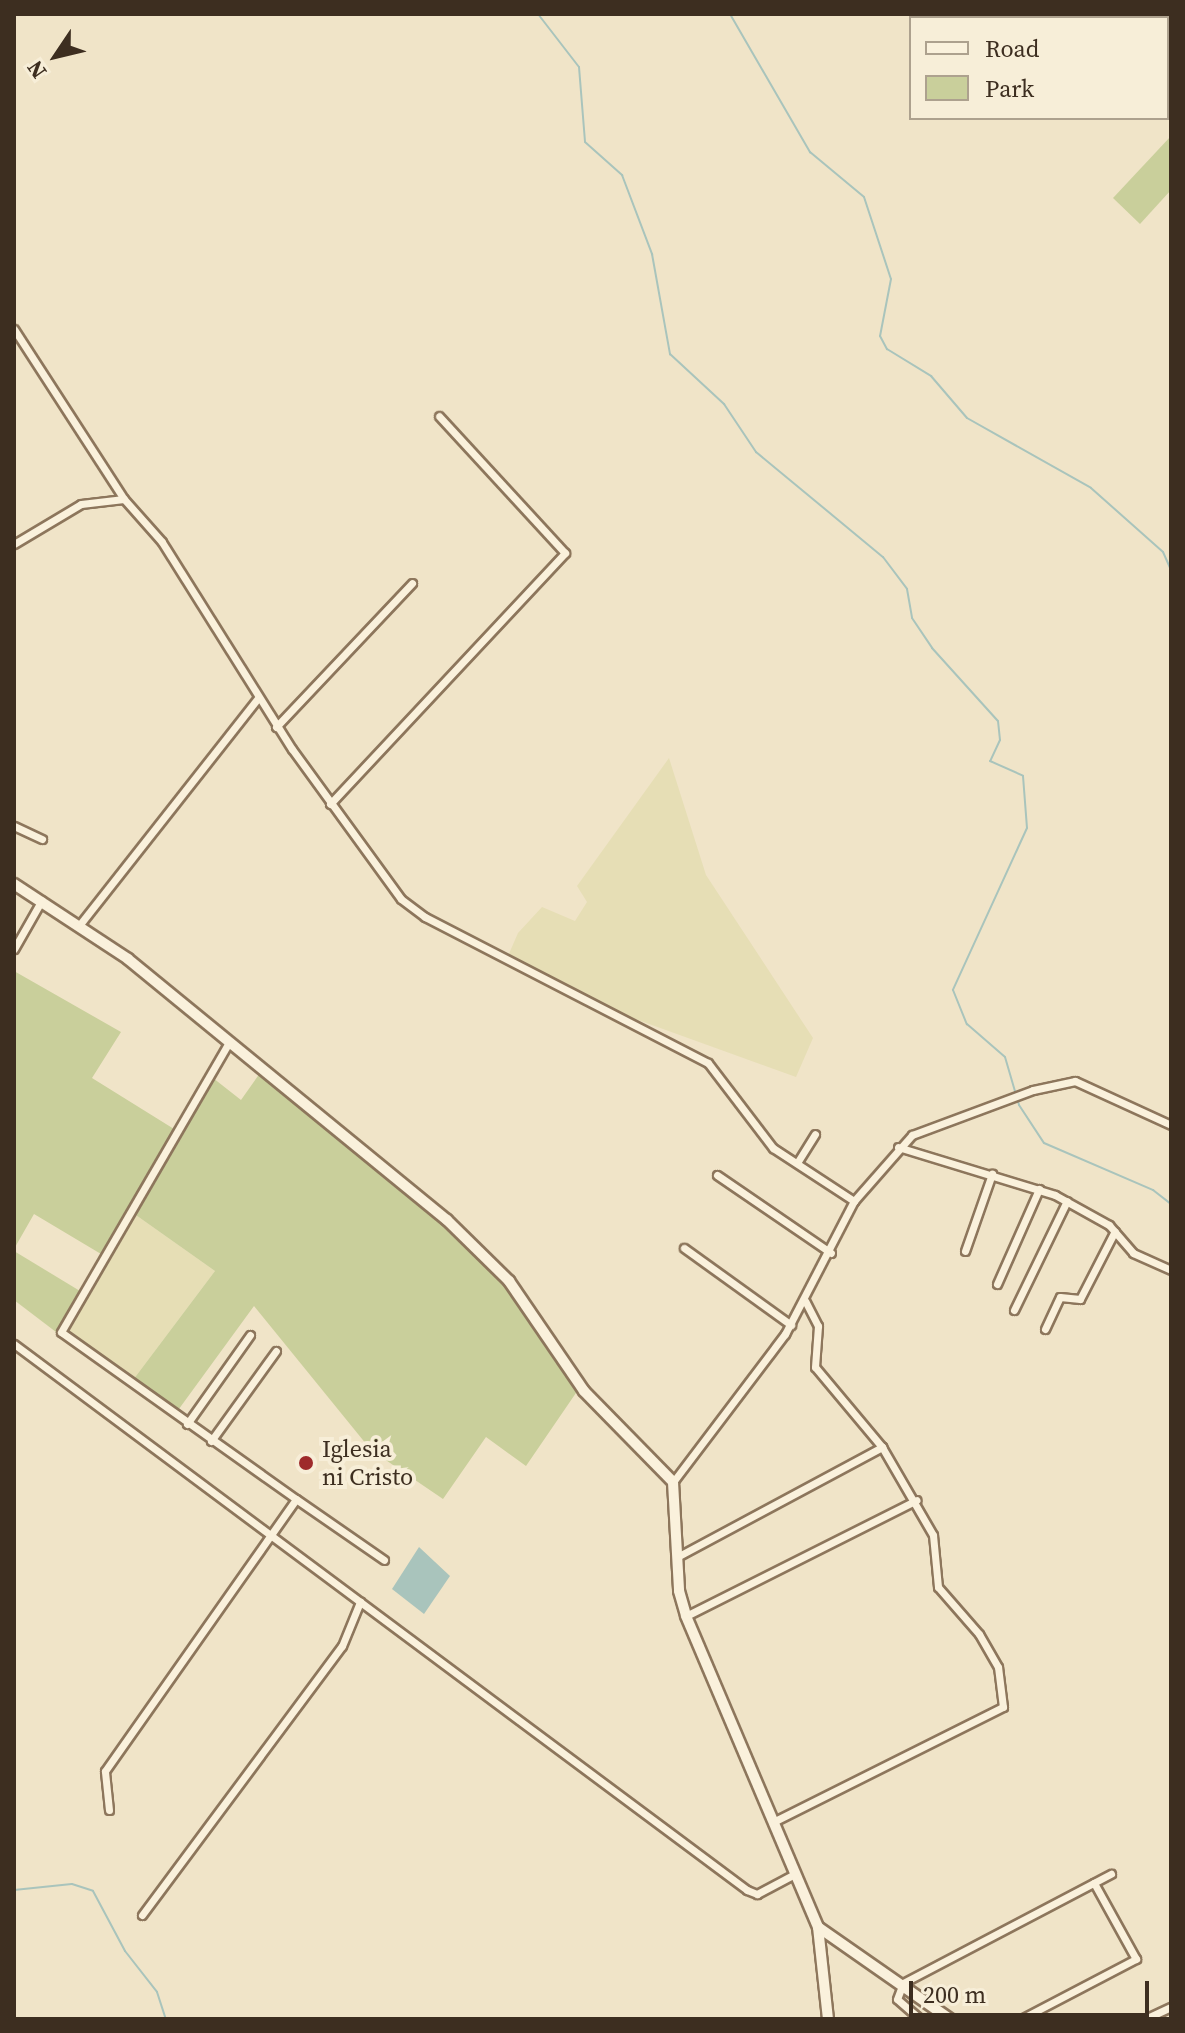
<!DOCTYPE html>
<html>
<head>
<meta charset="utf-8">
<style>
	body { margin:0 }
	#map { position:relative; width:1185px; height:2033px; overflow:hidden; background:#f0e4c8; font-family:"Source Serif 4",serif }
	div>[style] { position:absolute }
	.farmland>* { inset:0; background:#e6deb5 }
	.green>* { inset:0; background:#c9cf9b }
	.water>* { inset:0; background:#a9c4bc }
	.stream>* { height:2px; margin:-1px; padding:0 1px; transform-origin:1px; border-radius:1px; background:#a9c4bc }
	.roads { filter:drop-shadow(2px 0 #8d765c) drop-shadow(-2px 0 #8d765c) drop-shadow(0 2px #8d765c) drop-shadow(0 -2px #8d765c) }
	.street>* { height:7px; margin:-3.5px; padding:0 3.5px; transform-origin:3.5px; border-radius:3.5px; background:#faf1dc }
	.secondary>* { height:10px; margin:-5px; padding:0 5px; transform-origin:5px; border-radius:5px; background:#faf1dc }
	.dots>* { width:22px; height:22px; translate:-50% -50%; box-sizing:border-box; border:4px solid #f7eed8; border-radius:50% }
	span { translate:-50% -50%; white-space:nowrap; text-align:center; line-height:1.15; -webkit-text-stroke:8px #f7eed8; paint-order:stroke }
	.poi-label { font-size:24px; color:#3d2e20 }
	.left { translate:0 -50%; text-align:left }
	.frame { position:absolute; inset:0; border:16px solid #3d2e20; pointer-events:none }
	.legend { position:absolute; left:909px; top:16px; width:260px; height:104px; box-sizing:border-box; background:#f7eed8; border:2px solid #ada18e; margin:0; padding:10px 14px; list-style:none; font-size:24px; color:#3d2e20 }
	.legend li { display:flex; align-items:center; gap:16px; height:40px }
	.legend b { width:40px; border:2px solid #ada18e }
	.north { position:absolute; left:16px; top:16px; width:80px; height:80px; -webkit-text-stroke:6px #f7eed8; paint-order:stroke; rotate:235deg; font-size:22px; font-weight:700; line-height:32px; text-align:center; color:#3d2e20 }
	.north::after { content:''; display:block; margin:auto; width:28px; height:36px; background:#3d2e20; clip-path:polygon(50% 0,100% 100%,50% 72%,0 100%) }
	.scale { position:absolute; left:909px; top:1981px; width:240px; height:36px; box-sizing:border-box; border:4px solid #3d2e20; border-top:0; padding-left:10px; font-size:24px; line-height:28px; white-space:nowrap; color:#3d2e20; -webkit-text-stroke:6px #f7eed8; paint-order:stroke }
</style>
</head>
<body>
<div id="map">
	<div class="farmland">
		<i style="clip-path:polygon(669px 758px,706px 875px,813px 1038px,796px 1077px,616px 1012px,508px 956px,518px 933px,542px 907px,575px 921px,587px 902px,577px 886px)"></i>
		<i style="clip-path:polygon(133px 1213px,215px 1271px,133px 1380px,66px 1329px)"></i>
	</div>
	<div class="green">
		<i style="clip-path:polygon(1171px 136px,1171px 190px,1140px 224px,1113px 198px)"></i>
		<i style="clip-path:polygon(14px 971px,121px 1032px,92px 1078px,174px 1129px,101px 1254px,34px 1214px,14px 1249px)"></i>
		<i style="clip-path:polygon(260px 1073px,443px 1224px,494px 1269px,528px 1313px,578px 1390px,526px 1466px,486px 1437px,443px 1499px,371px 1450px,254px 1306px,176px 1413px,133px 1380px,215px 1271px,133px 1213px,213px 1078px,241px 1100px)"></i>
		<i style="clip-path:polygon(14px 1251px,80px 1291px,56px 1332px,14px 1300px)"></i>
	</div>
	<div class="water">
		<i style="clip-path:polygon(419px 1547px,450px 1576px,424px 1614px,392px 1589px)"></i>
	</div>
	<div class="stream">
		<i style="left:538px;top:14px;width:67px;rotate:52.3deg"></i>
		<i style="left:579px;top:67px;width:75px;rotate:85.4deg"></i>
		<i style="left:585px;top:142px;width:50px;rotate:41.7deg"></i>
		<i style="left:622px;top:175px;width:85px;rotate:69.2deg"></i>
		<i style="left:652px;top:254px;width:102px;rotate:79.8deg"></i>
		<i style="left:670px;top:354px;width:74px;rotate:42.8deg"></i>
		<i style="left:724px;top:404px;width:58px;rotate:56.3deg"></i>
		<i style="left:756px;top:452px;width:165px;rotate:39.6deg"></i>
		<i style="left:883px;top:557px;width:40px;rotate:53deg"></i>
		<i style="left:907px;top:589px;width:29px;rotate:80deg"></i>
		<i style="left:912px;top:618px;width:36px;rotate:56deg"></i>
		<i style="left:932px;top:648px;width:98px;rotate:47.9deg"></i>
		<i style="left:998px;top:721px;width:19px;rotate:84deg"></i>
		<i style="left:1000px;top:740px;width:23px;rotate:115deg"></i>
		<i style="left:990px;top:761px;width:36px;rotate:24deg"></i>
		<i style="left:1023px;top:776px;width:52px;rotate:85.6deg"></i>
		<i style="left:1027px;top:828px;width:178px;rotate:114.6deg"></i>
		<i style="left:953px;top:990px;width:37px;rotate:68deg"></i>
		<i style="left:967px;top:1024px;width:50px;rotate:41deg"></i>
		<i style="left:1005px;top:1057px;width:50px;rotate:73.7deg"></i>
		<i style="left:1019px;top:1105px;width:45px;rotate:56.7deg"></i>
		<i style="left:1044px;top:1143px;width:119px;rotate:23.3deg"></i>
		<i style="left:1153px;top:1190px;width:23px;rotate:38deg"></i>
		<i style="left:730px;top:14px;width:160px;rotate:59.9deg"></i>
		<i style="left:810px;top:152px;width:70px;rotate:39.8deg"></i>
		<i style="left:864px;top:197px;width:86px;rotate:71.8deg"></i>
		<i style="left:891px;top:279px;width:58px;rotate:100.9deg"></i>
		<i style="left:880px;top:336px;width:15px;rotate:62deg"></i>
		<i style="left:887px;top:349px;width:52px;rotate:31.5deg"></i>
		<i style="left:931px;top:376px;width:55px;rotate:49.4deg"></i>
		<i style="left:967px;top:418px;width:142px;rotate:29.4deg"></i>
		<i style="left:1091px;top:488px;width:96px;rotate:41.6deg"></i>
		<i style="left:1163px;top:552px;width:20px;rotate:66deg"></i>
		<i style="left:14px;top:1890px;width:58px;rotate:-5.9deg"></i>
		<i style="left:72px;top:1884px;width:22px;rotate:18deg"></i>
		<i style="left:93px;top:1891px;width:68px;rotate:61.9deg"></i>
		<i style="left:125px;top:1951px;width:52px;rotate:52deg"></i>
		<i style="left:157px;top:1992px;width:28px;rotate:72deg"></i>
	</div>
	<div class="roads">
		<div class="street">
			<i style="left:14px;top:329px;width:202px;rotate:57.1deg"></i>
			<i style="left:124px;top:499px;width:57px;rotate:48.5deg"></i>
			<i style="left:162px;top:542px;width:244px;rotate:57.9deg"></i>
			<i style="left:292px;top:749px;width:185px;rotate:54deg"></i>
			<i style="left:401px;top:899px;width:30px;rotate:37deg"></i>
			<i style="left:425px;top:917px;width:318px;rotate:27.3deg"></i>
			<i style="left:708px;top:1063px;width:107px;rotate:52.6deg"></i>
			<i style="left:773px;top:1148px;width:97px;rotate:33.2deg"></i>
			<i style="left:14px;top:544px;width:78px;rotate:-30.8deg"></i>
			<i style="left:81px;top:504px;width:43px;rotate:-6.6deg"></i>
			<i style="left:276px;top:727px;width:198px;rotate:-46.6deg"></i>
			<i style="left:330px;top:804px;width:344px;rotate:-46.9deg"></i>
			<i style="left:565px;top:553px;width:186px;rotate:-132.6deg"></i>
			<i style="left:14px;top:826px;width:31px;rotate:25deg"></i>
			<i style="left:81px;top:923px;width:285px;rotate:-51.8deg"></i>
			<i style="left:14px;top:949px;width:56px;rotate:-60.3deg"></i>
			<i style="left:898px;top:1147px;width:164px;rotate:17deg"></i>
			<i style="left:1055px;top:1195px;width:62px;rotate:29.1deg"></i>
			<i style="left:1109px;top:1225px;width:37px;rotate:49deg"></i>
			<i style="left:1133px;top:1253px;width:42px;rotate:24.1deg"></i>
			<i style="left:797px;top:1163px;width:34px;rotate:-58deg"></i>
			<i style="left:717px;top:1175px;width:138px;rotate:34.4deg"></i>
			<i style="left:684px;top:1248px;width:132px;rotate:35.7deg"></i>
			<i style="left:965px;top:1251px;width:82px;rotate:-70.7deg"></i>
			<i style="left:997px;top:1284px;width:104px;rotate:-66.1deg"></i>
			<i style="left:1014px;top:1310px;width:121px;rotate:-64.1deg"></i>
			<i style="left:1045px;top:1329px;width:35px;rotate:-65deg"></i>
			<i style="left:1060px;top:1297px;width:20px;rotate:6deg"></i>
			<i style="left:1080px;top:1299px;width:76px;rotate:-62.8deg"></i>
			<i style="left:14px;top:1344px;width:914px;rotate:36.68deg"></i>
			<i style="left:747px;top:1890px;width:11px;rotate:22deg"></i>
			<i style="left:757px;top:1894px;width:40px;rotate:-28deg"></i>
			<i style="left:187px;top:1424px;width:109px;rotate:-54.7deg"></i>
			<i style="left:211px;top:1441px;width:111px;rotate:-54.2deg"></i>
			<i style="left:673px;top:1482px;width:186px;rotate:-52.9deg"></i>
			<i style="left:785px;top:1334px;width:150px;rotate:-62.6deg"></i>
			<i style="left:854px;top:1201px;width:88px;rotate:-48.7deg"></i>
			<i style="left:912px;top:1135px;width:129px;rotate:-20.4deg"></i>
			<i style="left:1033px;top:1090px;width:43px;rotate:-12.1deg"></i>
			<i style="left:1075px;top:1081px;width:106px;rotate:24.6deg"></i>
			<i style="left:296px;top:1499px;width:107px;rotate:34.7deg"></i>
			<i style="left:677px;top:1557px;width:233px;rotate:-28.2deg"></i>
			<i style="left:882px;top:1447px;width:104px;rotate:-129.9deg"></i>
			<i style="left:815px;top:1367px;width:41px;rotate:-85.8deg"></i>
			<i style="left:818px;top:1326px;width:28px;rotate:-117deg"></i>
			<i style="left:686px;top:1616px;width:258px;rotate:-26.7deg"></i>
			<i style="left:109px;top:1810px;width:39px;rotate:-96deg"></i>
			<i style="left:105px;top:1771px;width:332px;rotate:-54.9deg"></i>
			<i style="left:296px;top:1499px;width:288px;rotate:-144.6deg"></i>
			<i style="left:61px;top:1332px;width:335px;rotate:-59.9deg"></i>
			<i style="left:775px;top:1821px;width:255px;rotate:-26.6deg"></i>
			<i style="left:1003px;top:1707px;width:40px;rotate:-97.1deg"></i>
			<i style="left:998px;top:1667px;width:38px;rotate:-120deg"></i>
			<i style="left:979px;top:1634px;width:62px;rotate:-131.1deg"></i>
			<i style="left:938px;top:1587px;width:52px;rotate:-95.5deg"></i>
			<i style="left:933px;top:1535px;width:102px;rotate:-120.1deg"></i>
			<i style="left:142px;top:1915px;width:335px;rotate:-53.4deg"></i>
			<i style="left:342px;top:1646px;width:48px;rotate:-67.8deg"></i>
			<i style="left:920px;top:2019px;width:30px;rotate:-139deg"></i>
			<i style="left:897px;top:1999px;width:17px;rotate:-69deg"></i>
			<i style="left:903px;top:1983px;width:235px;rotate:-27.7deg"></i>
			<i style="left:1021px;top:2019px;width:130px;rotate:-27.6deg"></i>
			<i style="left:1136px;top:1959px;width:87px;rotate:-118.9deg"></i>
			<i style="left:1145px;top:2019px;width:29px;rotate:-25deg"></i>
		</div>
		<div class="secondary">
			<i style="left:14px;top:884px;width:136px;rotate:33.3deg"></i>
			<i style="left:128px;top:959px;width:412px;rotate:39.3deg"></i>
			<i style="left:447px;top:1220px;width:87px;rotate:44.5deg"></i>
			<i style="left:509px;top:1281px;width:133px;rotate:55.7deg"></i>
			<i style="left:584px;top:1391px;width:127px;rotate:45.6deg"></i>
			<i style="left:673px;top:1482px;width:109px;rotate:86.8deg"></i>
			<i style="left:679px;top:1591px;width:26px;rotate:74deg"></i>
			<i style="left:686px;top:1616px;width:338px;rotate:67deg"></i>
			<i style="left:818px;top:1927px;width:93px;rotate:83.8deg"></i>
			<i style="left:818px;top:1927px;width:161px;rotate:34.9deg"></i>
		</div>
	</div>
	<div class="dots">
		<i style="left:306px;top:1463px;background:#9e2a2b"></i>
	</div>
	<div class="poi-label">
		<span class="left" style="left:322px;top:1463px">Iglesia<br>ni Cristo</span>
	</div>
	<div class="frame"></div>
	<ul class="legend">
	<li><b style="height:10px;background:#faf1dc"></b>Road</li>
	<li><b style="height:22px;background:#c9cf9b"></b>Park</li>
	</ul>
	<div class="north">N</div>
	<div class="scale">200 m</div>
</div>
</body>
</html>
